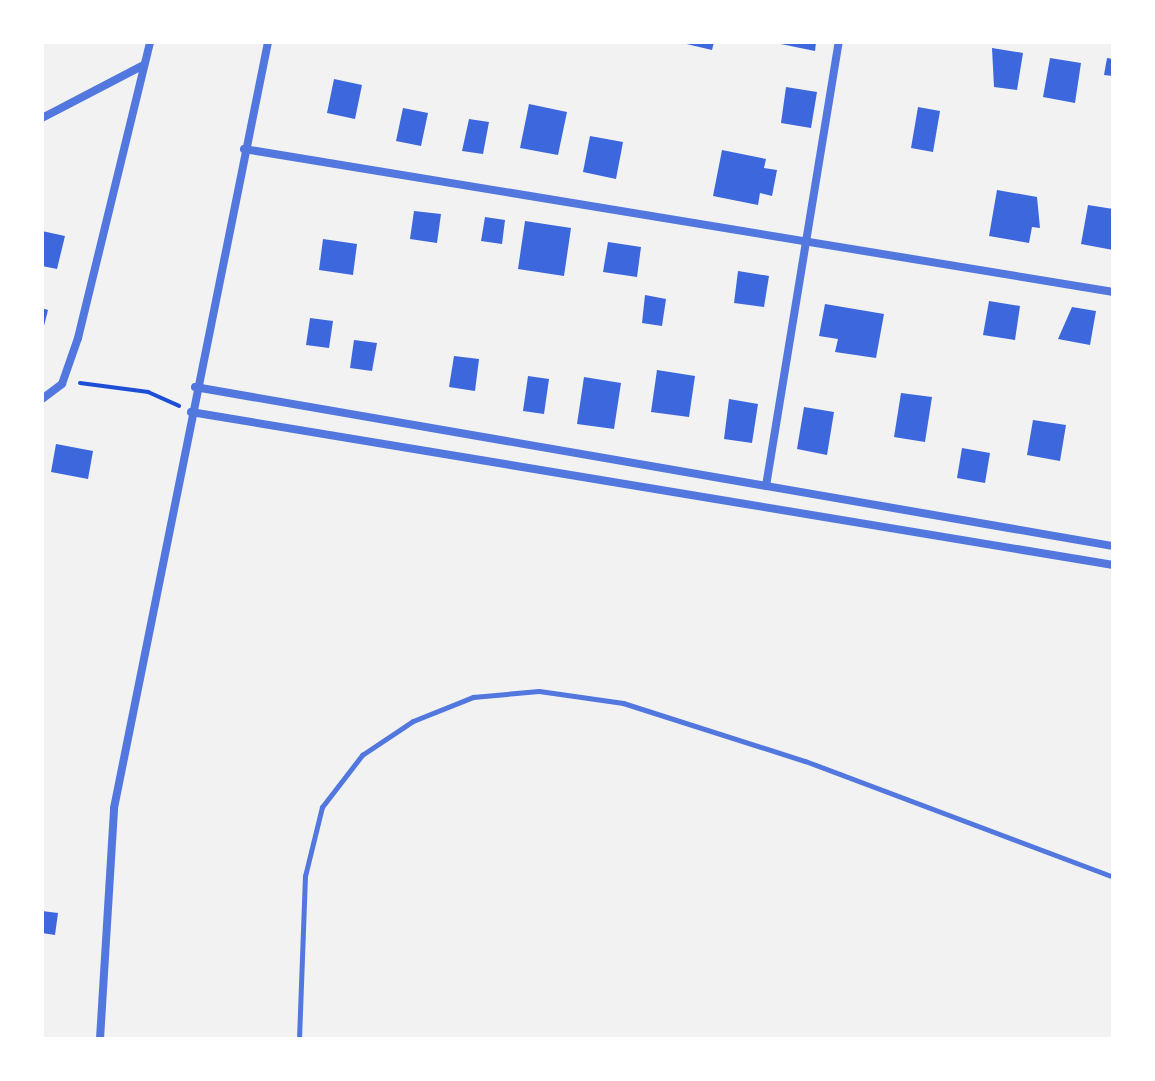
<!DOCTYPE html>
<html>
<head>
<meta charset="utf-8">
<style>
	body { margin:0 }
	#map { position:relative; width:1155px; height:1081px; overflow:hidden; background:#f2f2f2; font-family:Barlow,sans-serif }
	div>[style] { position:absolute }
	.building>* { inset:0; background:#3d67dc }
	.path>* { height:4px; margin:-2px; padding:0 2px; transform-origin:2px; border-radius:2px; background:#1d4ed8 }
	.service>* { height:5px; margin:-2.5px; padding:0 2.5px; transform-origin:2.5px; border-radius:2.5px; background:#5277de }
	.minor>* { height:8px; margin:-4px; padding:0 4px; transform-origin:4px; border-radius:4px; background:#5277de }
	span { translate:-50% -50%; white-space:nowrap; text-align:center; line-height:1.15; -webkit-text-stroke:8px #fff; paint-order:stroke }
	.frame { position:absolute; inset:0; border:44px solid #fff; pointer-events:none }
</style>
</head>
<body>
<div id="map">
	<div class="building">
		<i style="clip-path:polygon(678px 42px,714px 42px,712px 50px)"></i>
		<i style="clip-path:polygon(771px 42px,816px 42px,815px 51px)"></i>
		<i style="clip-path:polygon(992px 48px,1023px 53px,1017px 90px,994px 87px)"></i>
		<i style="clip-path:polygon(1050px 58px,1081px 63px,1075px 103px,1043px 97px)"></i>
		<i style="clip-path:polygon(1107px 58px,1113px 59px,1113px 76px,1104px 75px)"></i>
		<i style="clip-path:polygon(334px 79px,362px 85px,355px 119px,327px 113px)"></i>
		<i style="clip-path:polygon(786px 87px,817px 92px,811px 128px,781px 123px)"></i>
		<i style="clip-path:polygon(529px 104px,567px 112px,558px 155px,520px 148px)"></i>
		<i style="clip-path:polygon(918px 107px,940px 111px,933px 152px,911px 148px)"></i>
		<i style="clip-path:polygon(403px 108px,428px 113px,421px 146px,396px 141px)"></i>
		<i style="clip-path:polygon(469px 119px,489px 122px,483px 154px,462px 151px)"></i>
		<i style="clip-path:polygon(590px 136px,623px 142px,616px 179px,583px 172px)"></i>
		<i style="clip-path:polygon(722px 150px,766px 159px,764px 168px,777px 170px,772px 196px,760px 193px,758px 205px,713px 196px)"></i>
		<i style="clip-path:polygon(997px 190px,1037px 197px,1040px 228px,1032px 227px,1029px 243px,989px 236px)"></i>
		<i style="clip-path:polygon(1088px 205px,1113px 209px,1113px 250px,1081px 244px)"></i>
		<i style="clip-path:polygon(414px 211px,441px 214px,437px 243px,410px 239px)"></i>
		<i style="clip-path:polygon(485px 217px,505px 220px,502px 244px,481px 241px)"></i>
		<i style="clip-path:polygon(525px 221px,571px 228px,564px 276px,518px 269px)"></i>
		<i style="clip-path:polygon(42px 231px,65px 236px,57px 269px,42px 266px)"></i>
		<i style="clip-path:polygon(323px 239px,357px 244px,353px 275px,319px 270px)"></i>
		<i style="clip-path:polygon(608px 242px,641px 247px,637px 277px,603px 272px)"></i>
		<i style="clip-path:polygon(738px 271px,769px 276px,764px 307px,734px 303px)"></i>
		<i style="clip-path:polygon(645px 295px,666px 299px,662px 326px,642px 323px)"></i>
		<i style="clip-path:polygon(989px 301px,1020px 306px,1015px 340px,983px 335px)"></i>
		<i style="clip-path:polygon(825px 304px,884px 314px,876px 358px,835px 352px,838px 339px,819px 336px)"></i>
		<i style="clip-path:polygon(1072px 307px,1096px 311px,1090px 345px,1058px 339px)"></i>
		<i style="clip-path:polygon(42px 308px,48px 310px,43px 330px,42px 329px)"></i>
		<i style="clip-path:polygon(310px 318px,333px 321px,329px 348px,306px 345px)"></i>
		<i style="clip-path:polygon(354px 340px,377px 343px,372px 371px,350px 368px)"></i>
		<i style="clip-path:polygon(454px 356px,479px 359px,475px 391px,449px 387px)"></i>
		<i style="clip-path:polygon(657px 370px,695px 376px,689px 417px,651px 412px)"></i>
		<i style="clip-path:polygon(528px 376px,549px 379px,544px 414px,523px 411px)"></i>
		<i style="clip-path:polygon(584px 377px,621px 383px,614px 429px,577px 424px)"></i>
		<i style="clip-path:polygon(901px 393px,932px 397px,925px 442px,894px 437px)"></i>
		<i style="clip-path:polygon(729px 399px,758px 404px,752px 443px,724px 439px)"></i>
		<i style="clip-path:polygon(804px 407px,834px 412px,827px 455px,797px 449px)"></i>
		<i style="clip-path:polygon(1033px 420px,1066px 425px,1060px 461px,1027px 455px)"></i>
		<i style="clip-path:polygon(56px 444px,93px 451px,88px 479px,51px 472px)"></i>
		<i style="clip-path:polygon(962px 448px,990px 453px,985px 483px,957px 478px)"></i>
		<i style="clip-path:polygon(42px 911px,58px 913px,55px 935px,42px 933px)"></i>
	</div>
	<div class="path">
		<i style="left:80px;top:383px;width:69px;rotate:7.5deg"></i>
		<i style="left:148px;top:392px;width:34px;rotate:24deg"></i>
	</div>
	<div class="service">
		<i style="left:299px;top:1039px;width:163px;rotate:-87.9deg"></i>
		<i style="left:305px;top:876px;width:71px;rotate:-76.2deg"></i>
		<i style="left:322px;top:807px;width:66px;rotate:-52.4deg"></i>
		<i style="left:362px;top:755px;width:61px;rotate:-33.7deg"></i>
		<i style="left:413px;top:721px;width:65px;rotate:-21.8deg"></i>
		<i style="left:473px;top:697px;width:66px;rotate:-5.2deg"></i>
		<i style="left:539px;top:691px;width:85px;rotate:8.1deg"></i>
		<i style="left:623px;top:703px;width:191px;rotate:17.7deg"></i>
		<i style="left:805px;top:761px;width:329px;rotate:20.6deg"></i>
	</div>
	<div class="minor">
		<i style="left:42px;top:118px;width:115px;rotate:-27.5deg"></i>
		<i style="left:244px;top:149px;width:881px;rotate:9.34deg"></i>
		<i style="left:195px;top:387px;width:932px;rotate:9.83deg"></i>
		<i style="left:42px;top:399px;width:25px;rotate:-37deg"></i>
		<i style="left:62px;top:384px;width:49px;rotate:-70.8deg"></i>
		<i style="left:78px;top:338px;width:305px;rotate:-76.3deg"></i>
		<i style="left:191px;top:412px;width:935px;rotate:9.42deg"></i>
		<i style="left:766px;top:486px;width:450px;rotate:-80.7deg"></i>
		<i style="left:100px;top:1039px;width:231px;rotate:-86.5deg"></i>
		<i style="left:114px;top:808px;width:781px;rotate:-78.63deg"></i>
	</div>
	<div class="frame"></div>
</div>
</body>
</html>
